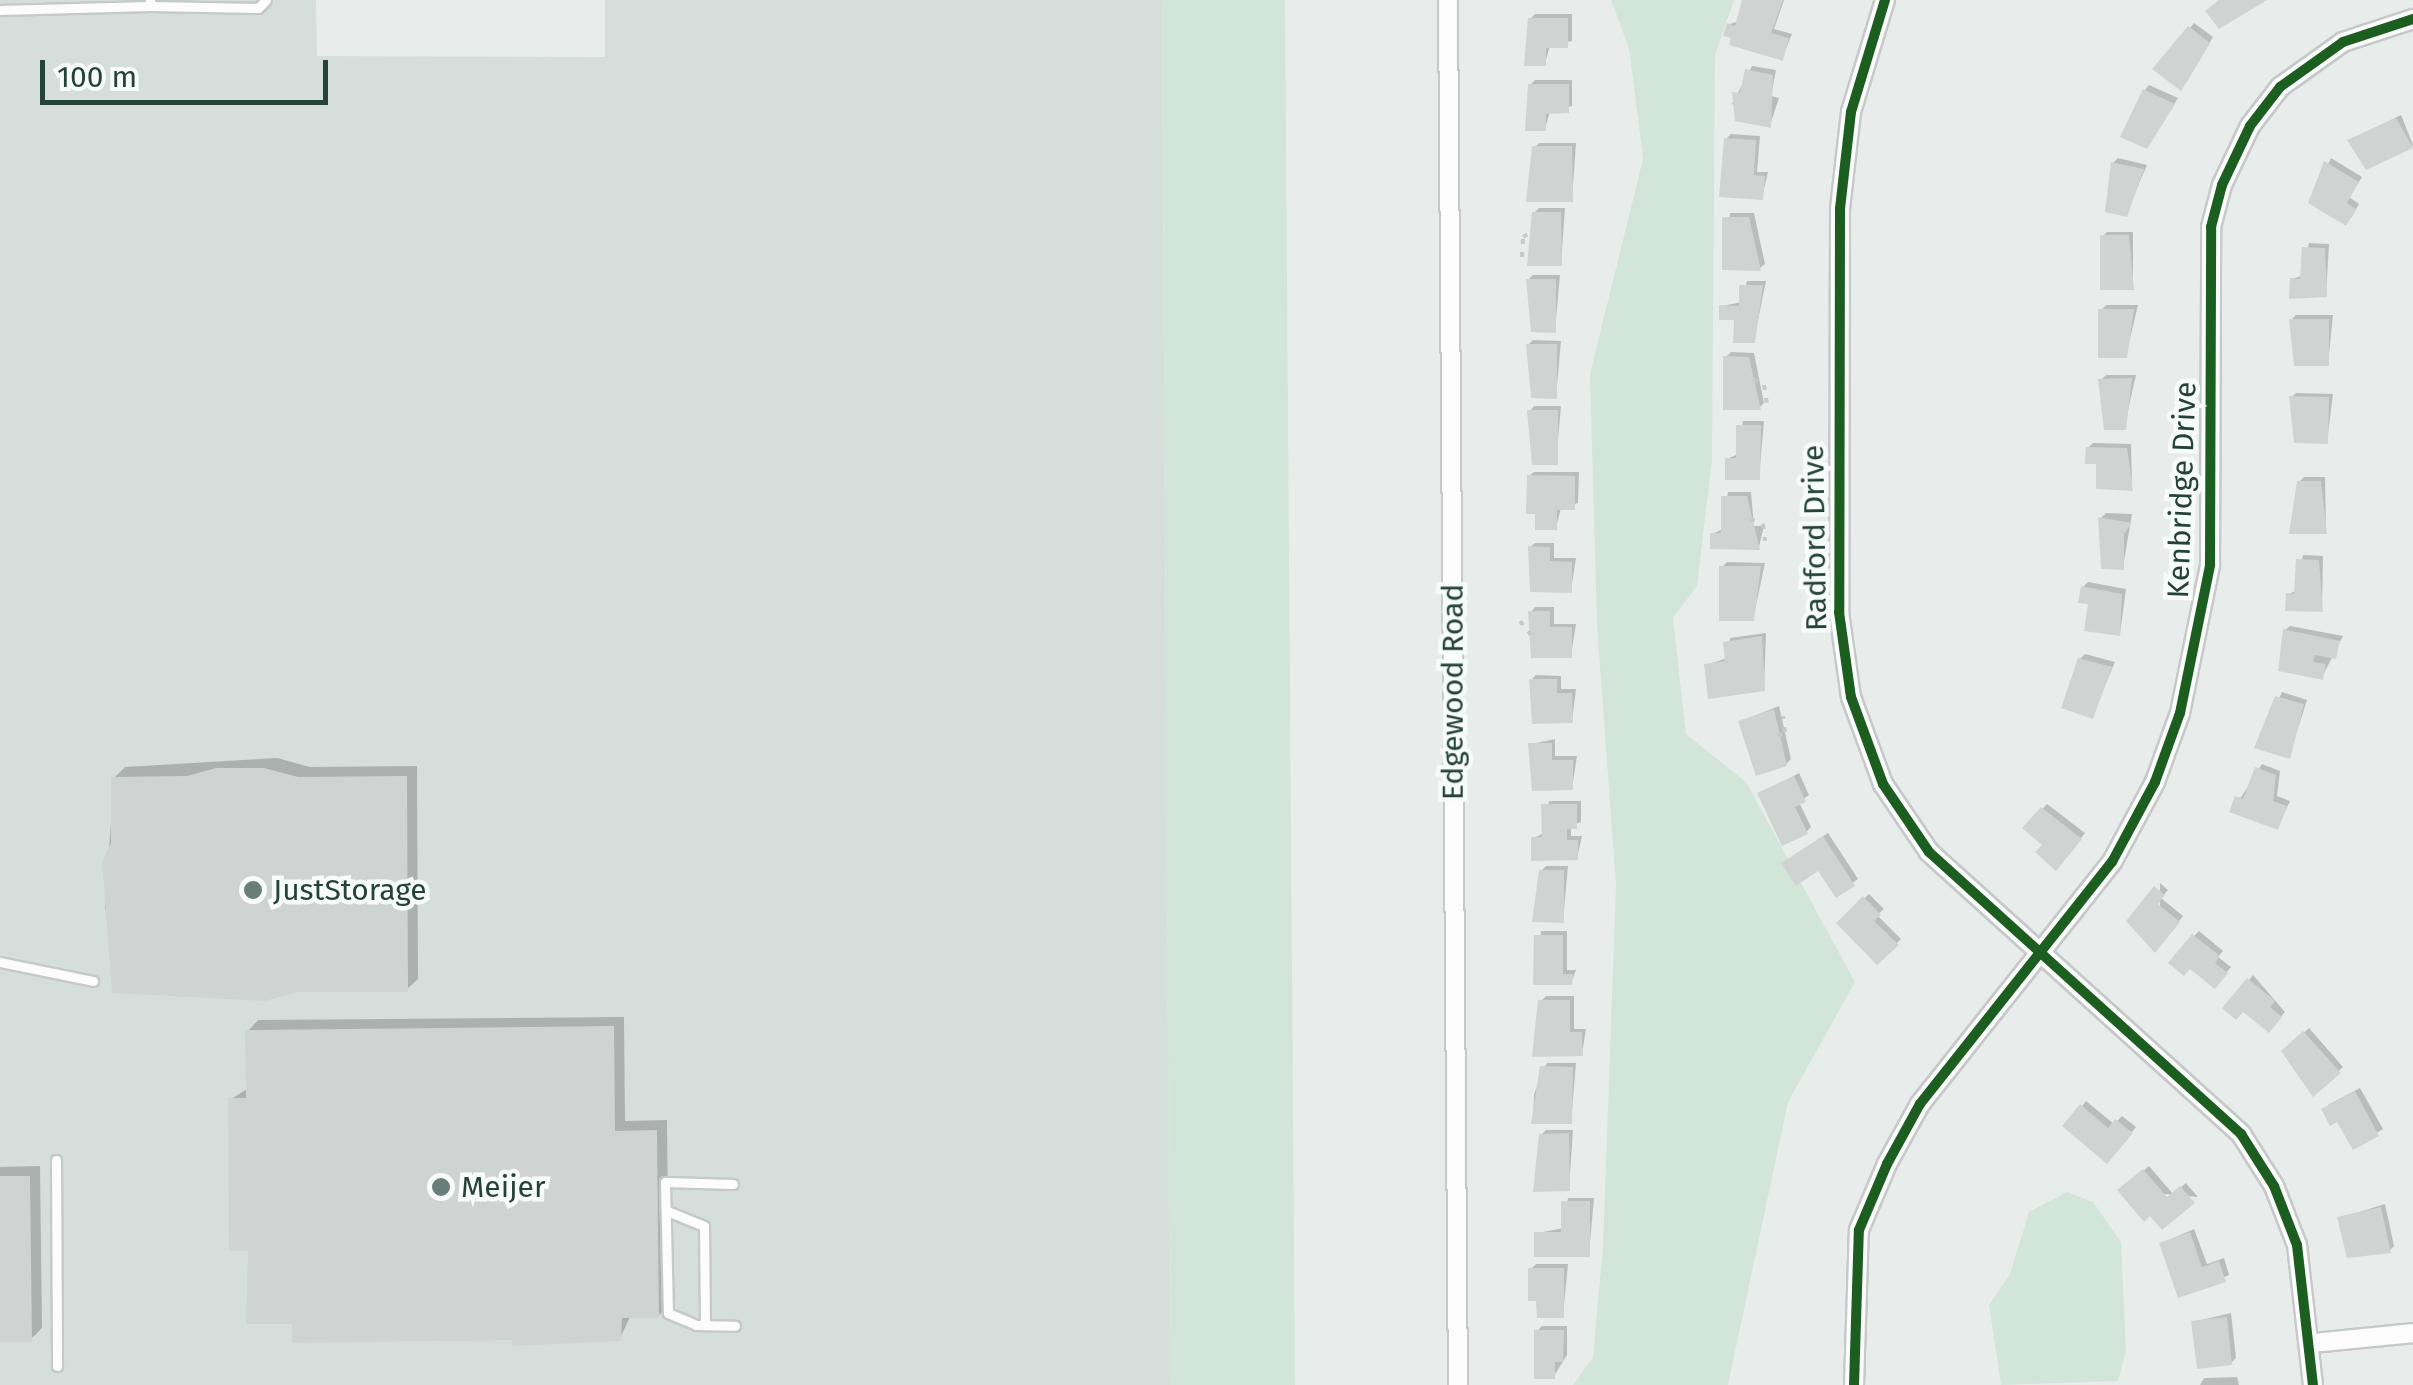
<!DOCTYPE html>
<html>
<head>
<meta charset="utf-8">
<style>
	body { margin:0 }
	#map { position:relative; width:2413px; height:1385px; overflow:hidden; background:#e8edeb; font-family:"Fira Sans",sans-serif }
	div>[style] { position:absolute }
	.built>* { inset:0; background:#d6dedb }
	.green>* { inset:0; background:#d1e6d8 }
	.shadow>* { inset:0; background:#0003 }
	.building>* { inset:0; background:#cfd4d2 }
	.path>* { height:4px; margin-top:-2px; transform-origin:0; background:repeating-linear-gradient(90deg,#c3ccca 0 5px,transparent 0 13px) }
	.roads { filter:drop-shadow(2px 0 #c5cac8) drop-shadow(-2px 0 #c5cac8) drop-shadow(0 2px #c5cac8) drop-shadow(0 -2px #c5cac8) }
	.service>* { height:9px; margin:-4.5px; padding:0 4.5px; transform-origin:4.5px; border-radius:4.5px; background:#fcfcfc }
	.minor>* { height:18px; margin:-9px; padding:0 9px; transform-origin:9px; border-radius:9px; background:#fcfcfc }
	.cycleway>* { height:10px; margin:-5px; padding:0 5px; transform-origin:5px; border-radius:5px; background:#1b5e20 }
	.dots>* { width:28px; height:28px; translate:-50% -50%; box-sizing:border-box; border:5px solid #f7fbf9; border-radius:50% }
	span { translate:-50% -50%; white-space:nowrap; text-align:center; line-height:1.15; -webkit-text-stroke:9px #f7fbf9; paint-order:stroke }
	.street-label { font-size:30px; color:#24423a }
	.poi-label { font-size:30px; color:#24423a }
	.left { translate:0 -50%; text-align:left }
	.scale { position:absolute; left:40px; top:60px; width:288px; height:45px; box-sizing:border-box; border:5px solid #24423a; border-top:0; padding-left:12px; font-size:30px; line-height:35px; white-space:nowrap; color:#24423a; -webkit-text-stroke:8px #f7fbf9; paint-order:stroke }
</style>
</head>
<body>
<div id="map">
	<div class="built">
		<i style="clip-path:polygon(0 0,316px 0,317px 56px,605px 57px,605px 0,1162px 0,1170px 1385px,0 1385px)"></i>
	</div>
	<div class="green">
		<i style="clip-path:polygon(1162px 0,1285px 0,1295px 1385px,1170px 1385px)"></i>
		<i style="clip-path:polygon(1611px 0,1734px 0,1715px 55px,1712px 460px,1697px 586px,1673px 618px,1686px 734px,1746px 782px,1855px 982px,1788px 1102px,1728px 1385px,1573px 1385px,1593px 1357px,1603px 1246px,1616px 885px,1597px 625px,1590px 374px,1643px 159px,1629px 48px)"></i>
		<i style="clip-path:polygon(2067px 1192px,2093px 1202px,2121px 1242px,2126px 1351px,2118px 1381px,2001px 1385px,1989px 1305px,2010px 1274px,2029px 1212px)"></i>
	</div>
	<div class="shadow">
		<i style="clip-path:polygon(1745px 0,1784px 0,1774px 29px,1792px 34px,1782px 58px,1731px 44px,1730px 24px,1739px 21px)"></i>
		<i style="clip-path:polygon(1535px 14px,1572px 14px,1572px 41px,1550px 46px,1545px 63px,1530px 19px)"></i>
		<i style="clip-path:polygon(2194px 23px,2213px 37px,2186px 83px,2190px 28px)"></i>
		<i style="clip-path:polygon(1752px 66px,1776px 70px,1771px 96px,1779px 98px,1770px 125px,1732px 104px)"></i>
		<i style="clip-path:polygon(1535px 80px,1572px 80px,1572px 106px,1550px 111px,1545px 129px,1530px 85px)"></i>
		<i style="clip-path:polygon(2149px 85px,2178px 98px,2151px 141px,2145px 90px)"></i>
		<i style="clip-path:polygon(2401px 115px,2413px 145px,2367px 167px,2350px 140px)"></i>
		<i style="clip-path:polygon(1731px 134px,1760px 136px,1757px 172px,1768px 172px,1762px 197px,1726px 139px)"></i>
		<i style="clip-path:polygon(1539px 143px,1576px 143px,1572px 199px,1534px 148px)"></i>
		<i style="clip-path:polygon(2118px 158px,2147px 165px,2126px 214px,2113px 163px)"></i>
		<i style="clip-path:polygon(2331px 158px,2362px 177px,2349px 197px,2359px 204px,2351px 218px,2311px 202px)"></i>
		<i style="clip-path:polygon(1539px 208px,1565px 208px,1561px 264px,1534px 213px)"></i>
		<i style="clip-path:polygon(1730px 213px,1754px 213px,1765px 264px,1760px 268px,1724px 268px)"></i>
		<i style="clip-path:polygon(2107px 232px,2133px 232px,2133px 288px,2102px 237px)"></i>
		<i style="clip-path:polygon(2309px 243px,2329px 244px,2326px 295px,2293px 279px,2303px 275px)"></i>
		<i style="clip-path:polygon(1533px 275px,1560px 275px,1555px 330px,1528px 280px)"></i>
		<i style="clip-path:polygon(1747px 281px,1766px 281px,1754px 340px,1722px 306px,1742px 302px)"></i>
		<i style="clip-path:polygon(2106px 305px,2138px 305px,2126px 355px,2101px 310px)"></i>
		<i style="clip-path:polygon(2296px 315px,2333px 315px,2328px 364px,2292px 319px)"></i>
		<i style="clip-path:polygon(1533px 340px,1561px 341px,1556px 396px,1528px 345px)"></i>
		<i style="clip-path:polygon(1731px 352px,1754px 353px,1764px 403px,1760px 407px,1726px 357px)"></i>
		<i style="clip-path:polygon(2106px 375px,2136px 375px,2124px 428px,2101px 380px)"></i>
		<i style="clip-path:polygon(2296px 393px,2333px 394px,2327px 442px,2292px 397px)"></i>
		<i style="clip-path:polygon(1534px 406px,1561px 406px,1556px 462px,1530px 411px)"></i>
		<i style="clip-path:polygon(1743px 421px,1764px 421px,1759px 478px,1727px 459px,1738px 454px)"></i>
		<i style="clip-path:polygon(2093px 443px,2131px 444px,2132px 488px,2098px 461px,2088px 448px)"></i>
		<i style="clip-path:polygon(1534px 472px,1579px 472px,1578px 503px,1561px 508px,1556px 527px,1529px 476px)"></i>
		<i style="clip-path:polygon(2304px 477px,2325px 477px,2326px 532px,2299px 482px)"></i>
		<i style="clip-path:polygon(1728px 492px,1751px 492px,1754px 526px,1764px 526px,1759px 547px,1712px 534px,1723px 529px)"></i>
		<i style="clip-path:polygon(2106px 513px,2132px 514px,2123px 567px,2101px 518px)"></i>
		<i style="clip-path:polygon(1535px 543px,1554px 543px,1554px 558px,1576px 558px,1571px 590px,1530px 547px)"></i>
		<i style="clip-path:polygon(2303px 555px,2323px 556px,2322px 610px,2289px 594px,2297px 590px)"></i>
		<i style="clip-path:polygon(1727px 562px,1765px 563px,1753px 619px,1722px 567px)"></i>
		<i style="clip-path:polygon(2088px 582px,2126px 589px,2120px 634px,2090px 602px,2083px 587px)"></i>
		<i style="clip-path:polygon(1535px 607px,1554px 607px,1554px 624px,1576px 624px,1571px 655px,1531px 612px)"></i>
		<i style="clip-path:polygon(2290px 626px,2343px 636px,2322px 677px,2285px 630px)"></i>
		<i style="clip-path:polygon(1766px 633px,1764px 689px,1706px 665px,1727px 658px,1730px 638px)"></i>
		<i style="clip-path:polygon(2085px 654px,2115px 662px,2092px 716px,2080px 659px)"></i>
		<i style="clip-path:polygon(1536px 675px,1561px 676px,1561px 689px,1576px 689px,1572px 721px,1531px 680px)"></i>
		<i style="clip-path:polygon(2282px 692px,2307px 700px,2289px 756px,2257px 747px)"></i>
		<i style="clip-path:polygon(1779px 706px,1791px 759px,1786px 764px,1741px 721px)"></i>
		<i style="clip-path:polygon(1555px 739px,1555px 756px,1577px 756px,1572px 788px,1531px 744px)"></i>
		<i style="clip-path:polygon(277px 758px,310px 767px,417px 766px,418px 979px,407px 989px,114px 925px,105px 909px,114px 778px,125px 767px)"></i>
		<i style="clip-path:polygon(2262px 764px,2280px 771px,2277px 796px,2290px 801px,2278px 827px,2233px 810px)"></i>
		<i style="clip-path:polygon(1799px 773px,1809px 795px,1799px 802px,1811px 827px,1806px 832px,1760px 794px)"></i>
		<i style="clip-path:polygon(1549px 801px,1581px 801px,1581px 822px,1571px 826px,1571px 836px,1582px 836px,1577px 858px,1534px 838px,1544px 833px)"></i>
		<i style="clip-path:polygon(2047px 804px,2085px 833px,2061px 863px,2026px 827px)"></i>
		<i style="clip-path:polygon(1828px 833px,1858px 879px,1836px 895px,1819px 868px,1789px 859px)"></i>
		<i style="clip-path:polygon(1546px 866px,1568px 866px,1563px 920px,1541px 871px)"></i>
		<i style="clip-path:polygon(2160px 883px,2168px 890px,2161px 898px,2183px 916px,2160px 945px)"></i>
		<i style="clip-path:polygon(1869px 894px,1884px 909px,1877px 915px,1901px 939px,1877px 962px,1839px 923px)"></i>
		<i style="clip-path:polygon(1541px 931px,1567px 931px,1567px 970px,1576px 970px,1571px 983px,1536px 983px)"></i>
		<i style="clip-path:polygon(2199px 931px,2223px 951px,2218px 957px,2231px 967px,2219px 981px,2194px 936px)"></i>
		<i style="clip-path:polygon(2253px 975px,2285px 1012px,2269px 1030px,2249px 980px)"></i>
		<i style="clip-path:polygon(1546px 996px,1574px 996px,1574px 1029px,1586px 1029px,1582px 1054px,1541px 1001px)"></i>
		<i style="clip-path:polygon(624px 1017px,625px 1121px,667px 1120px,669px 1305px,658px 1316px,631px 1315px,620px 1338px,295px 1341px,295px 1321px,250px 1249px,231px 1099px,249px 1088px,248px 1031px,258px 1020px)"></i>
		<i style="clip-path:polygon(2309px 1028px,2343px 1067px,2313px 1093px,2284px 1051px)"></i>
		<i style="clip-path:polygon(1547px 1063px,1576px 1063px,1571px 1122px,1533px 1122px,1534px 1094px)"></i>
		<i style="clip-path:polygon(2360px 1088px,2383px 1129px,2354px 1147px,2328px 1105px)"></i>
		<i style="clip-path:polygon(2086px 1101px,2114px 1124px,2122px 1116px,2136px 1127px,2112px 1156px,2082px 1106px)"></i>
		<i style="clip-path:polygon(1546px 1130px,1573px 1130px,1569px 1189px,1541px 1135px)"></i>
		<i style="clip-path:polygon(40px 1166px,42px 1328px,31px 1339px,0 1339px,0 1167px)"></i>
		<i style="clip-path:polygon(2149px 1166px,2173px 1194px,2186px 1183px,2198px 1197px,2121px 1190px)"></i>
		<i style="clip-path:polygon(1568px 1198px,1594px 1198px,1589px 1254px,1537px 1233px,1564px 1228px)"></i>
		<i style="clip-path:polygon(2385px 1204px,2394px 1246px,2390px 1250px,2340px 1218px)"></i>
		<i style="clip-path:polygon(2194px 1229px,2207px 1264px,2224px 1258px,2229px 1275px,2180px 1295px,2162px 1243px)"></i>
		<i style="clip-path:polygon(1536px 1264px,1568px 1264px,1563px 1315px,1531px 1269px)"></i>
		<i style="clip-path:polygon(2231px 1313px,2236px 1358px,2231px 1363px,2193px 1322px)"></i>
		<i style="clip-path:polygon(1542px 1326px,1567px 1326px,1567px 1355px,1554px 1376px,1537px 1331px)"></i>
		<i style="clip-path:polygon(2237px 1377px,2239px 1385px,2200px 1385px,2204px 1378px)"></i>
	</div>
	<div class="building">
		<i style="clip-path:polygon(1742px 0,1783px 0,1771px 33px,1789px 38px,1783px 61px,1729px 45px,1731px 38px,1723px 36px,1727px 23px,1735px 26px)"></i>
		<i style="clip-path:polygon(2219px 0,2267px 0,2219px 29px,2205px 11px)"></i>
		<i style="clip-path:polygon(1528px 18px,1568px 18px,1568px 48px,1546px 48px,1546px 66px,1524px 66px)"></i>
		<i style="clip-path:polygon(2188px 26px,2210px 43px,2181px 91px,2152px 69px)"></i>
		<i style="clip-path:polygon(1745px 69px,1773px 75px,1771px 128px,1735px 121px,1732px 92px,1740px 93px)"></i>
		<i style="clip-path:polygon(1528px 84px,1569px 84px,1569px 113px,1546px 114px,1546px 131px,1525px 131px)"></i>
		<i style="clip-path:polygon(2143px 89px,2175px 104px,2147px 149px,2120px 137px)"></i>
		<i style="clip-path:polygon(2396px 118px,2413px 148px,2366px 170px,2347px 140px)"></i>
		<i style="clip-path:polygon(1724px 138px,1756px 140px,1754px 175px,1765px 176px,1763px 200px,1719px 197px)"></i>
		<i style="clip-path:polygon(1532px 146px,1572px 146px,1573px 202px,1526px 202px)"></i>
		<i style="clip-path:polygon(2324px 161px,2359px 182px,2347px 203px,2356px 209px,2346px 226px,2308px 203px)"></i>
		<i style="clip-path:polygon(2111px 162px,2144px 169px,2127px 217px,2105px 212px)"></i>
		<i style="clip-path:polygon(1532px 212px,1561px 212px,1562px 266px,1527px 266px)"></i>
		<i style="clip-path:polygon(1722px 217px,1749px 217px,1761px 271px,1722px 270px)"></i>
		<i style="clip-path:polygon(2100px 235px,2129px 235px,2134px 290px,2100px 290px)"></i>
		<i style="clip-path:polygon(2302px 247px,2325px 248px,2327px 297px,2289px 299px,2290px 278px,2300px 279px)"></i>
		<i style="clip-path:polygon(1526px 279px,1556px 279px,1556px 333px,1531px 332px)"></i>
		<i style="clip-path:polygon(1739px 285px,1763px 285px,1755px 343px,1733px 343px,1734px 320px,1719px 320px,1719px 305px,1739px 306px)"></i>
		<i style="clip-path:polygon(2098px 309px,2134px 309px,2127px 358px,2098px 358px)"></i>
		<i style="clip-path:polygon(2289px 319px,2329px 319px,2329px 366px,2294px 366px)"></i>
		<i style="clip-path:polygon(1526px 344px,1557px 344px,1557px 399px,1531px 398px)"></i>
		<i style="clip-path:polygon(1723px 356px,1749px 357px,1761px 410px,1723px 410px)"></i>
		<i style="clip-path:polygon(2132px 378px,2126px 430px,2104px 430px,2098px 379px)"></i>
		<i style="clip-path:polygon(2289px 396px,2329px 397px,2328px 444px,2294px 443px)"></i>
		<i style="clip-path:polygon(1527px 410px,1558px 410px,1558px 465px,1532px 465px)"></i>
		<i style="clip-path:polygon(1736px 425px,1761px 425px,1760px 480px,1725px 480px,1725px 458px,1736px 458px)"></i>
		<i style="clip-path:polygon(2086px 447px,2127px 448px,2133px 491px,2096px 489px,2096px 464px,2085px 464px)"></i>
		<i style="clip-path:polygon(1527px 475px,1575px 476px,1575px 510px,1557px 510px,1557px 530px,1535px 530px,1535px 514px,1526px 514px)"></i>
		<i style="clip-path:polygon(2297px 481px,2321px 481px,2327px 534px,2289px 534px)"></i>
		<i style="clip-path:polygon(1721px 496px,1747px 496px,1760px 550px,1710px 549px,1710px 533px,1721px 533px)"></i>
		<i style="clip-path:polygon(2098px 517px,2132px 523px,2124px 534px,2124px 570px,2101px 569px)"></i>
		<i style="clip-path:polygon(1528px 546px,1550px 547px,1550px 561px,1572px 562px,1572px 593px,1530px 592px)"></i>
		<i style="clip-path:polygon(2296px 559px,2319px 560px,2323px 612px,2285px 611px,2286px 593px,2294px 594px)"></i>
		<i style="clip-path:polygon(1719px 566px,1761px 566px,1754px 621px,1719px 621px)"></i>
		<i style="clip-path:polygon(2081px 586px,2122px 594px,2120px 636px,2084px 631px,2088px 604px,2078px 603px)"></i>
		<i style="clip-path:polygon(1528px 611px,1550px 611px,1550px 627px,1572px 627px,1572px 658px,1531px 658px)"></i>
		<i style="clip-path:polygon(2283px 629px,2340px 641px,2336px 659px,2315px 655px,2313px 662px,2326px 664px,2323px 680px,2278px 671px)"></i>
		<i style="clip-path:polygon(1762px 636px,1765px 691px,1708px 699px,1704px 664px,1725px 661px,1723px 642px)"></i>
		<i style="clip-path:polygon(2078px 658px,2112px 667px,2093px 719px,2061px 708px)"></i>
		<i style="clip-path:polygon(1529px 679px,1557px 679px,1557px 693px,1572px 693px,1573px 723px,1532px 724px)"></i>
		<i style="clip-path:polygon(2275px 696px,2304px 704px,2290px 759px,2254px 748px)"></i>
		<i style="clip-path:polygon(1774px 709px,1787px 766px,1756px 776px,1738px 721px)"></i>
		<i style="clip-path:polygon(1528px 743px,1552px 743px,1552px 760px,1573px 760px,1573px 790px,1532px 791px)"></i>
		<i style="clip-path:polygon(2255px 767px,2276px 775px,2273px 801px,2287px 806px,2278px 830px,2229px 812px,2235px 796px,2243px 799px)"></i>
		<i style="clip-path:polygon(216px 768px,264px 768px,298px 777px,407px 776px,408px 992px,298px 992px,265px 1001px,112px 993px,102px 861px,111px 843px,111px 777px,187px 776px)"></i>
		<i style="clip-path:polygon(1794px 776px,1806px 802px,1795px 807px,1808px 834px,1782px 846px,1757px 793px)"></i>
		<i style="clip-path:polygon(1541px 804px,1577px 804px,1577px 829px,1567px 829px,1567px 840px,1578px 840px,1578px 860px,1531px 861px,1531px 837px,1542px 837px)"></i>
		<i style="clip-path:polygon(2041px 807px,2082px 839px,2056px 871px,2035px 852px,2042px 845px,2022px 828px)"></i>
		<i style="clip-path:polygon(1823px 836px,1855px 886px,1836px 898px,1818px 871px,1796px 886px,1781px 863px)"></i>
		<i style="clip-path:polygon(1539px 870px,1564px 870px,1564px 923px,1532px 922px)"></i>
		<i style="clip-path:polygon(2154px 886px,2165px 895px,2158px 904px,2180px 922px,2155px 953px,2126px 921px)"></i>
		<i style="clip-path:polygon(1863px 896px,1881px 915px,1874px 921px,1899px 945px,1877px 965px,1836px 923px)"></i>
		<i style="clip-path:polygon(2192px 934px,2220px 956px,2215px 963px,2228px 973px,2215px 989px,2190px 969px,2184px 976px,2168px 963px)"></i>
		<i style="clip-path:polygon(1534px 935px,1563px 935px,1563px 974px,1573px 974px,1572px 985px,1533px 985px)"></i>
		<i style="clip-path:polygon(2247px 978px,2275px 1001px,2270px 1007px,2282px 1017px,2269px 1033px,2243px 1012px,2236px 1020px,2222px 1008px)"></i>
		<i style="clip-path:polygon(1538px 1000px,1570px 1000px,1570px 1032px,1582px 1032px,1583px 1056px,1532px 1057px)"></i>
		<i style="clip-path:polygon(614px 1026px,615px 1131px,657px 1130px,659px 1318px,622px 1318px,621px 1341px,512px 1346px,512px 1340px,292px 1343px,292px 1324px,246px 1324px,248px 1251px,229px 1251px,228px 1098px,246px 1098px,245px 1030px)"></i>
		<i style="clip-path:polygon(2303px 1031px,2341px 1073px,2313px 1097px,2281px 1051px)"></i>
		<i style="clip-path:polygon(1540px 1066px,1573px 1067px,1572px 1124px,1531px 1124px)"></i>
		<i style="clip-path:polygon(2355px 1091px,2379px 1136px,2353px 1150px,2337px 1122px,2330px 1126px,2321px 1109px)"></i>
		<i style="clip-path:polygon(2080px 1104px,2108px 1128px,2115px 1119px,2133px 1133px,2107px 1164px,2062px 1126px)"></i>
		<i style="clip-path:polygon(1569px 1133px,1570px 1191px,1533px 1192px,1539px 1134px)"></i>
		<i style="clip-path:polygon(2143px 1169px,2167px 1197px,2180px 1186px,2195px 1203px,2162px 1230px,2150px 1216px,2144px 1222px,2117px 1190px)"></i>
		<i style="clip-path:polygon(0 1176px,30px 1176px,32px 1342px,0 1342px)"></i>
		<i style="clip-path:polygon(1561px 1201px,1590px 1201px,1590px 1257px,1534px 1257px,1534px 1232px,1561px 1232px)"></i>
		<i style="clip-path:polygon(2381px 1207px,2391px 1253px,2347px 1258px,2337px 1217px)"></i>
		<i style="clip-path:polygon(2190px 1232px,2202px 1267px,2219px 1261px,2226px 1282px,2178px 1298px,2159px 1243px)"></i>
		<i style="clip-path:polygon(1528px 1268px,1564px 1268px,1564px 1318px,1537px 1318px,1536px 1301px,1528px 1301px)"></i>
		<i style="clip-path:polygon(2227px 1317px,2232px 1365px,2197px 1369px,2191px 1321px)"></i>
		<i style="clip-path:polygon(1534px 1330px,1564px 1330px,1563px 1362px,1555px 1362px,1555px 1379px,1534px 1379px)"></i>
	</div>
	<div class="path">
		<i style="left:1522px;top:257px;width:20px;rotate:-87deg"></i>
		<i style="left:1523px;top:237px;width:8px;rotate:-30deg"></i>
		<i style="left:1753px;top:379px;width:13px;rotate:29deg"></i>
		<i style="left:1764px;top:385px;width:18px;rotate:81deg"></i>
		<i style="left:1750px;top:519px;width:14px;rotate:21deg"></i>
		<i style="left:1763px;top:524px;width:17px;rotate:83deg"></i>
		<i style="left:1520px;top:621px;width:18px;rotate:52deg"></i>
		<i style="left:1778px;top:736px;width:8px;rotate:-30deg"></i>
		<i style="left:1785px;top:732px;width:16px;rotate:-97deg"></i>
	</div>
	<div class="roads">
		<div class="service">
			<i style="left:150px;top:6px;width:108px;rotate:1.1deg"></i>
			<i style="left:258px;top:8px;width:11px;rotate:-45deg"></i>
			<i style="left:0;top:10px;width:150px;rotate:-1.5deg"></i>
			<i style="left:150px;top:6px;width:6px;rotate:-90deg"></i>
			<i style="left:0;top:962px;width:95px;rotate:11.5deg"></i>
			<i style="left:56px;top:1160px;width:206px;rotate:89.7deg"></i>
			<i style="left:733px;top:1184px;width:68px;rotate:-178.3deg"></i>
			<i style="left:665px;top:1182px;width:131px;rotate:88.7deg"></i>
			<i style="left:668px;top:1313px;width:30px;rotate:23deg"></i>
			<i style="left:696px;top:1325px;width:39px;rotate:1deg"></i>
			<i style="left:667px;top:1211px;width:40px;rotate:22deg"></i>
			<i style="left:704px;top:1226px;width:99px;rotate:89.4deg"></i>
		</div>
		<div class="minor">
			<i style="left:1448px;top:0;width:1385px;rotate:89.59deg"></i>
			<i style="left:1885px;top:0;width:117px;rotate:106.9deg"></i>
			<i style="left:1851px;top:112px;width:98px;rotate:96.5deg"></i>
			<i style="left:1840px;top:209px;width:403px;rotate:90.1deg"></i>
			<i style="left:1839px;top:612px;width:86px;rotate:82deg"></i>
			<i style="left:1851px;top:697px;width:93px;rotate:69.8deg"></i>
			<i style="left:1883px;top:784px;width:82px;rotate:55.9deg"></i>
			<i style="left:1929px;top:852px;width:421px;rotate:42.1deg"></i>
			<i style="left:2241px;top:1134px;width:62px;rotate:57.6deg"></i>
			<i style="left:2274px;top:1186px;width:63px;rotate:68.7deg"></i>
			<i style="left:2297px;top:1245px;width:141px;rotate:83.5deg"></i>
			<i style="left:2313px;top:1343px;width:100px;rotate:-5.7deg"></i>
			<i style="left:1854px;top:1385px;width:155px;rotate:-88.2deg"></i>
			<i style="left:1859px;top:1230px;width:72px;rotate:-67deg"></i>
			<i style="left:1887px;top:1164px;width:68px;rotate:-61.2deg"></i>
			<i style="left:1920px;top:1104px;width:309px;rotate:-51.6deg"></i>
			<i style="left:2112px;top:862px;width:91px;rotate:-61.7deg"></i>
			<i style="left:2155px;top:782px;width:73px;rotate:-70.1deg"></i>
			<i style="left:2180px;top:713px;width:151px;rotate:-78.5deg"></i>
			<i style="left:2210px;top:565px;width:338px;rotate:-89.8deg"></i>
			<i style="left:2211px;top:227px;width:43px;rotate:-75.3deg"></i>
			<i style="left:2222px;top:185px;width:65px;rotate:-64.6deg"></i>
			<i style="left:2250px;top:126px;width:49px;rotate:-52.4deg"></i>
			<i style="left:2280px;top:87px;width:77px;rotate:-35.5deg"></i>
			<i style="left:2343px;top:42px;width:74px;rotate:-18.2deg"></i>
		</div>
	</div>
	<div class="cycleway">
		<i style="left:1885px;top:0;width:117px;rotate:106.9deg"></i>
		<i style="left:1851px;top:112px;width:98px;rotate:96.5deg"></i>
		<i style="left:1840px;top:209px;width:403px;rotate:90.1deg"></i>
		<i style="left:1839px;top:612px;width:86px;rotate:82deg"></i>
		<i style="left:1851px;top:697px;width:93px;rotate:69.8deg"></i>
		<i style="left:1883px;top:784px;width:82px;rotate:55.9deg"></i>
		<i style="left:1929px;top:852px;width:421px;rotate:42.1deg"></i>
		<i style="left:2241px;top:1134px;width:62px;rotate:57.6deg"></i>
		<i style="left:2274px;top:1186px;width:63px;rotate:68.7deg"></i>
		<i style="left:2297px;top:1245px;width:141px;rotate:83.5deg"></i>
		<i style="left:1854px;top:1385px;width:155px;rotate:-88.2deg"></i>
		<i style="left:1859px;top:1230px;width:72px;rotate:-67deg"></i>
		<i style="left:1887px;top:1164px;width:68px;rotate:-61.2deg"></i>
		<i style="left:1920px;top:1104px;width:309px;rotate:-51.6deg"></i>
		<i style="left:2112px;top:862px;width:91px;rotate:-61.7deg"></i>
		<i style="left:2155px;top:782px;width:73px;rotate:-70.1deg"></i>
		<i style="left:2180px;top:713px;width:151px;rotate:-78.5deg"></i>
		<i style="left:2210px;top:565px;width:338px;rotate:-89.8deg"></i>
		<i style="left:2211px;top:227px;width:43px;rotate:-75.3deg"></i>
		<i style="left:2222px;top:185px;width:65px;rotate:-64.6deg"></i>
		<i style="left:2250px;top:126px;width:49px;rotate:-52.4deg"></i>
		<i style="left:2280px;top:87px;width:77px;rotate:-35.5deg"></i>
		<i style="left:2343px;top:42px;width:74px;rotate:-18.2deg"></i>
	</div>
	<div class="dots">
		<i style="left:253px;top:890px;background:#697e78"></i>
		<i style="left:441px;top:1187px;background:#697e78"></i>
	</div>
	<div class="street-label">
		<span style="left:2182px;top:490px;rotate:-88deg">Kenbridge Drive</span>
		<span style="left:1815px;top:538px;rotate:-91deg">Radford Drive</span>
		<span style="left:1453px;top:692px;rotate:-90deg">Edgewood Road</span>
	</div>
	<div class="poi-label">
		<span class="left" style="left:273px;top:890px">JustStorage</span>
		<span class="left" style="left:461px;top:1187px">Meijer</span>
	</div>
	<div class="scale">100 m</div>
</div>
</body>
</html>
